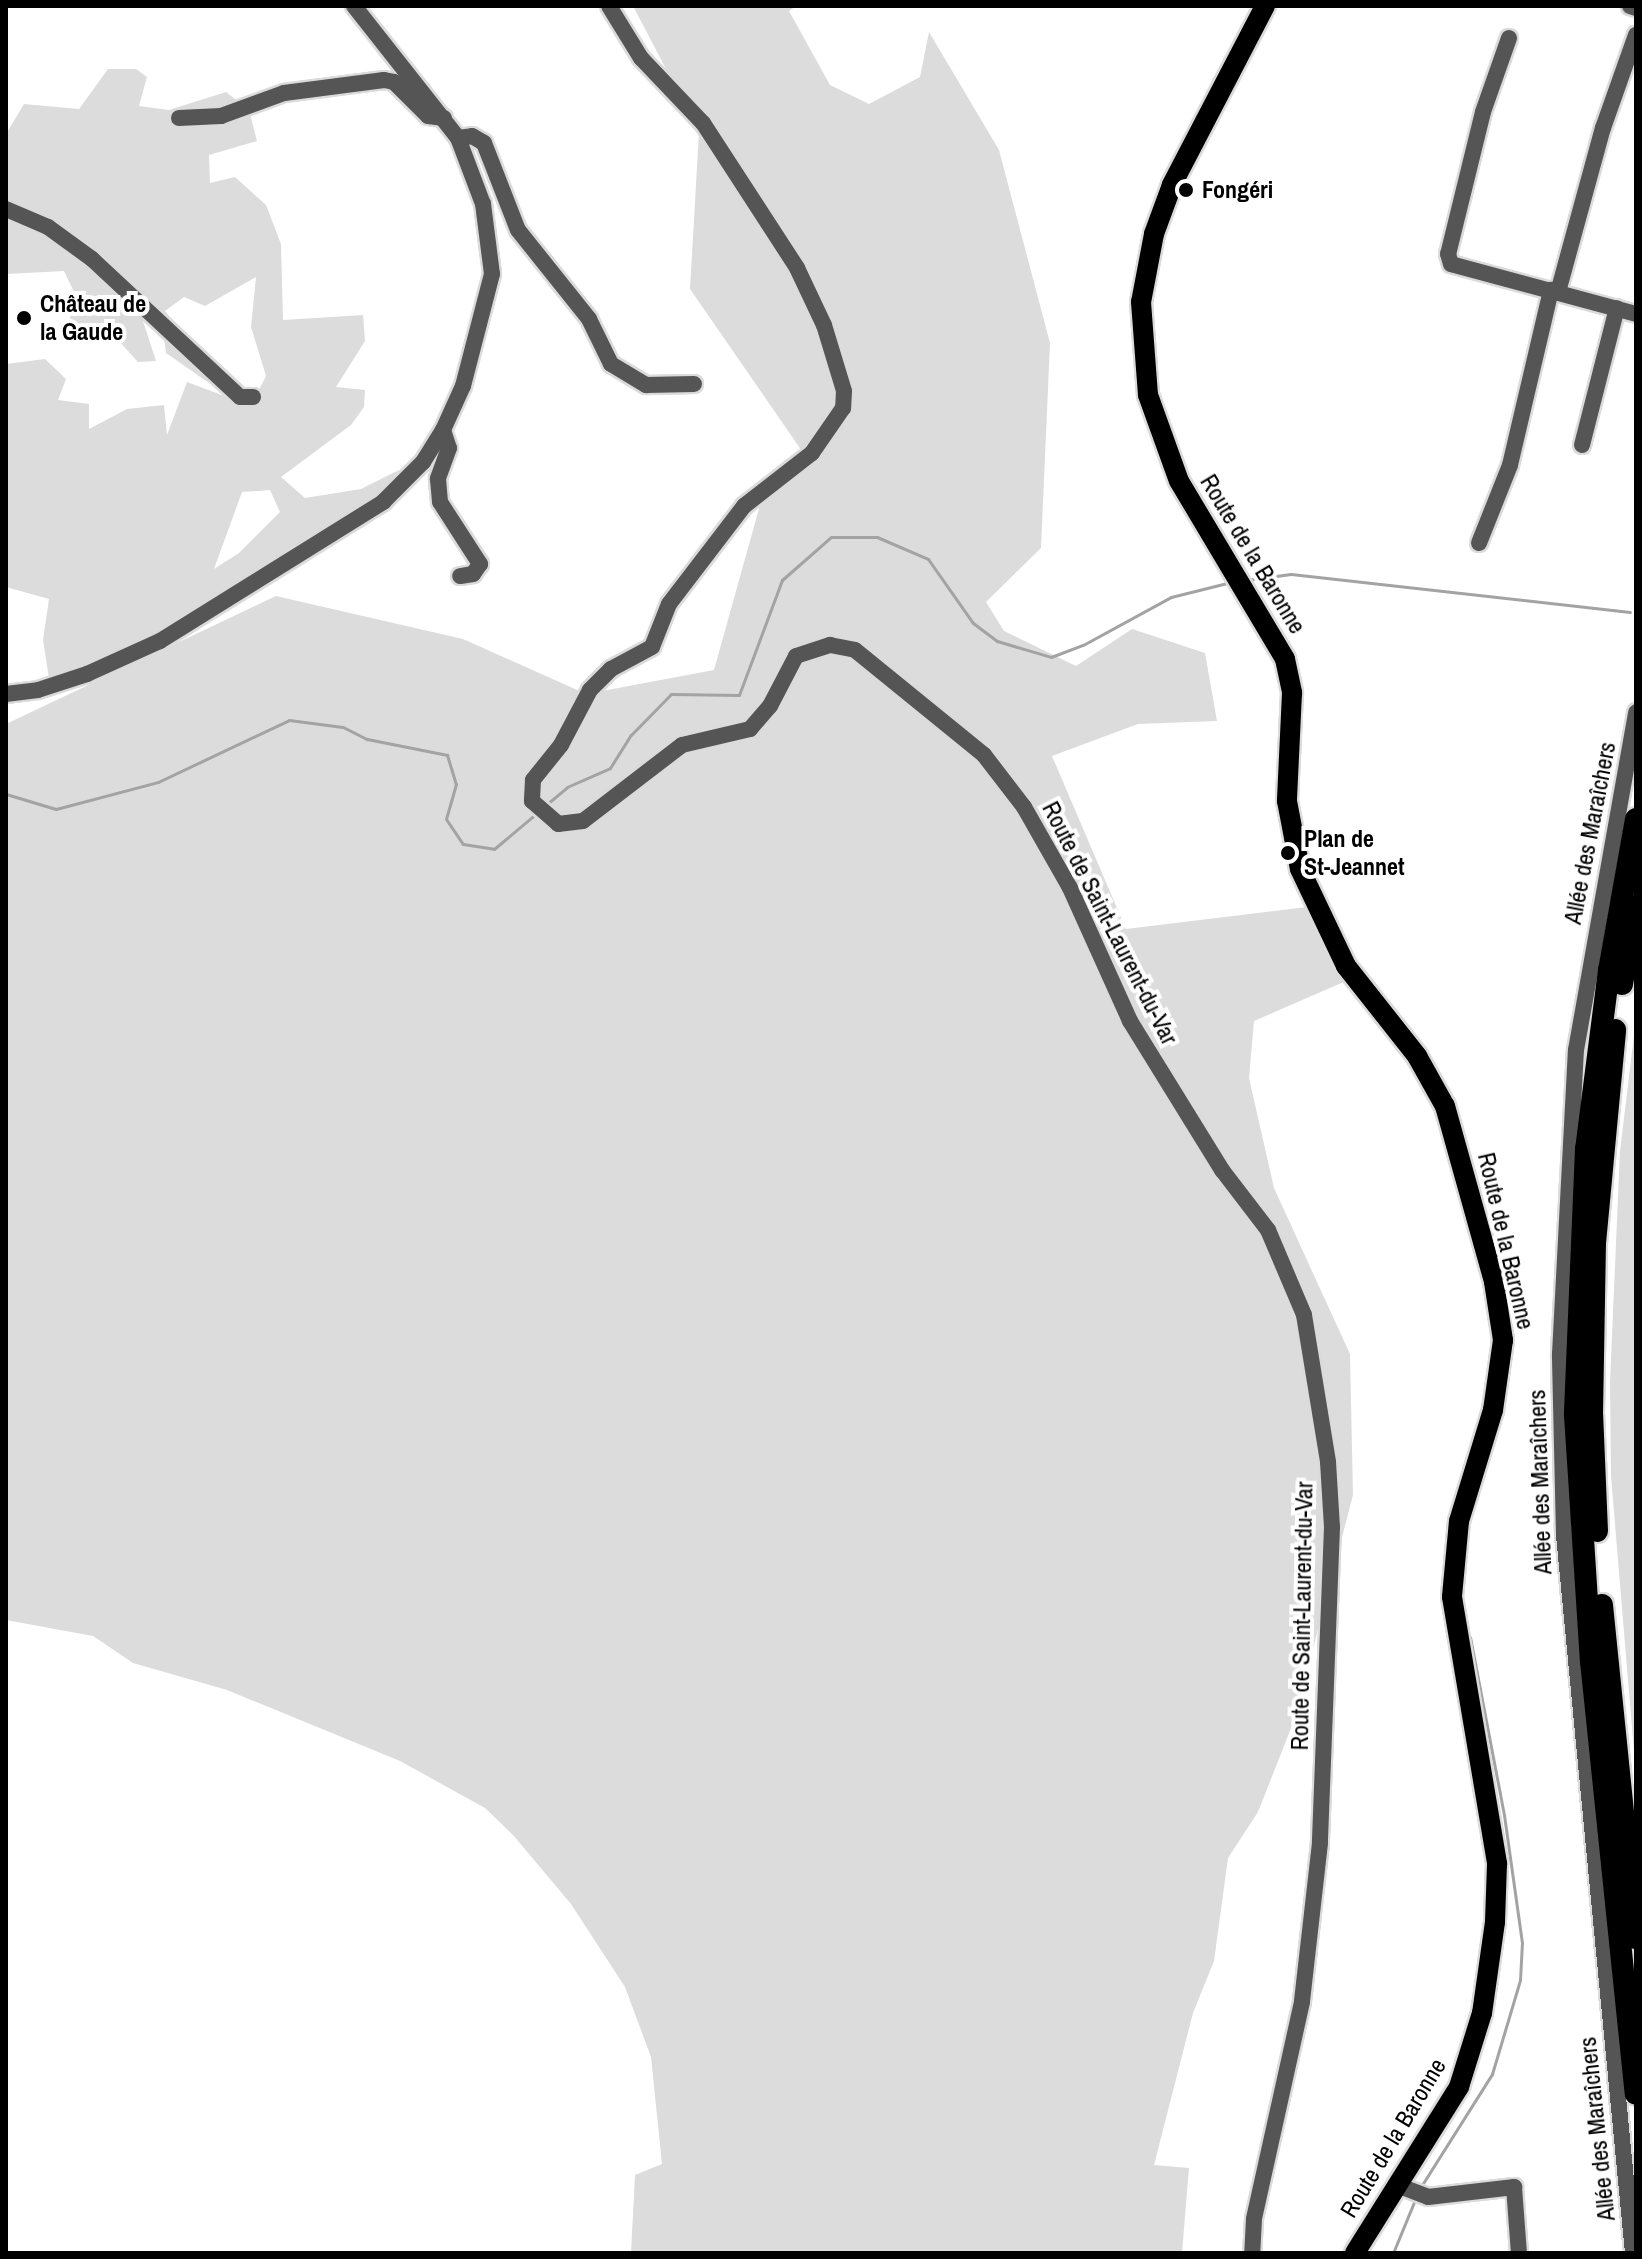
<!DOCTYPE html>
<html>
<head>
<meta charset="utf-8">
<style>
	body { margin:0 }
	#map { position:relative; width:1642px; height:2259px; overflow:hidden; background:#fff; font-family:"Archivo Narrow",sans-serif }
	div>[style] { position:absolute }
	.green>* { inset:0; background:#dcdcdc }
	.stream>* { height:3px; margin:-1.5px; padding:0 1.5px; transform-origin:1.5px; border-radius:1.5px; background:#a3a3a3 }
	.roads { filter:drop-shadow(2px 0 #dbdbdb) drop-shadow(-2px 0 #dbdbdb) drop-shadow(0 2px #dbdbdb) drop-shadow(0 -2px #dbdbdb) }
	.minor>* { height:16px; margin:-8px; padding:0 8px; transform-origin:8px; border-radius:8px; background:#555 }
	.major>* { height:20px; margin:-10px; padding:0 10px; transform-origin:10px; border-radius:10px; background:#000 }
	.highway>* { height:22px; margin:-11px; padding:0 11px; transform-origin:11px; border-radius:11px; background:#000 }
	.dots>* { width:22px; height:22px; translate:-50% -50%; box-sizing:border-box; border:4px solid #fff; border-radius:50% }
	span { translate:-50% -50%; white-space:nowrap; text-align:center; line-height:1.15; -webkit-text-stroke:8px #fff; paint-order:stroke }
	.poi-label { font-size:24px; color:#000; font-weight:700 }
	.left { translate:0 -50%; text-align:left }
	.street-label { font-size:24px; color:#000 }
	.frame { position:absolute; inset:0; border:8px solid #000; pointer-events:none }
</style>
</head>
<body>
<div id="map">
	<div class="green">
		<i style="clip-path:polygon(633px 6px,796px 6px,789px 11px,830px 85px,869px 104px,920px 77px,929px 32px,999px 150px,1050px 343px,1041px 548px,986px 602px,1004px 631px,1076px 666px,1132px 629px,1205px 653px,1217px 721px,1138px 724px,1052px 756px,1126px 929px,1307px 907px,1346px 981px,1254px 1021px,1249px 1078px,1274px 1188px,1350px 1354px,1353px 1495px,1295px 1718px,1258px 1812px,1228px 1858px,1214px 1961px,1193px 2013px,1154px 2165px,1189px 2168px,1182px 2253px,631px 2253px,635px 2175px,662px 2164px,651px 2057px,625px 1987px,571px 1904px,513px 1835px,485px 1808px,400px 1761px,227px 1690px,133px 1663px,93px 1636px,6px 1620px,6px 724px,276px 596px,463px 639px,586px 694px,714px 670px,760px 505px,804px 454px,690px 289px,699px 132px)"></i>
		<i style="clip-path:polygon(evenodd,108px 69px,136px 69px,147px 77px,139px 106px,169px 110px,226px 92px,249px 110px,257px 141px,209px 155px,210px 183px,235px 177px,266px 205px,281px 244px,283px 320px,363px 315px,365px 341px,336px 387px,365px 390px,364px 407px,351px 425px,281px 477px,305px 498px,361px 489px,399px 470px,397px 479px,355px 515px,138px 647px,49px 678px,43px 640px,49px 599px,6px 587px,6px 364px,45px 359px,66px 379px,58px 400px,89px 404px,89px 429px,127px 409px,164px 405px,167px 435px,187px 382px,251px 406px,266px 376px,251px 327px,256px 277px,205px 306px,184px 297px,165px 311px,229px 397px,166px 353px,163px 329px,142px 318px,156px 361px,138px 362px,109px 330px,76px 344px,66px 299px,75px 294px,64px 271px,6px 274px,6px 134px,24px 104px,79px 109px,108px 69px,270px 490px,280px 512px,239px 553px,214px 569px,242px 492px,270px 490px)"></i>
		<i style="clip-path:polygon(1636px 1019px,1636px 1776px,1611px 1476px,1610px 1382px,1620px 1151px)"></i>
	</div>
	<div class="stream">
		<i style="left:1246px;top:580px;width:45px;rotate:-7.6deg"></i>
		<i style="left:1291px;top:574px;width:341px;rotate:6.4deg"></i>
		<i style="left:6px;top:794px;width:52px;rotate:16.7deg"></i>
		<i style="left:56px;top:809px;width:106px;rotate:-14.8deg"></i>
		<i style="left:158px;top:782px;width:145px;rotate:-25.3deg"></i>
		<i style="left:289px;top:720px;width:54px;rotate:7.4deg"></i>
		<i style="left:343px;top:727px;width:27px;rotate:27deg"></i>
		<i style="left:367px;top:739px;width:82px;rotate:11.3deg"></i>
		<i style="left:447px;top:755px;width:30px;rotate:73deg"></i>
		<i style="left:456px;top:784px;width:36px;rotate:106deg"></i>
		<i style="left:446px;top:819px;width:30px;rotate:56deg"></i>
		<i style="left:463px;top:844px;width:31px;rotate:9deg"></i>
		<i style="left:494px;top:849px;width:57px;rotate:-40.1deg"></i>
		<i style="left:547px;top:804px;width:26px;rotate:-40deg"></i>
		<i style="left:567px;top:787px;width:47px;rotate:-23.8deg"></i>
		<i style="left:610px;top:768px;width:39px;rotate:-58deg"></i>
		<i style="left:631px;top:735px;width:57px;rotate:-45.7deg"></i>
		<i style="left:671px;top:694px;width:68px;rotate:0.8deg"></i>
		<i style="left:739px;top:695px;width:123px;rotate:-69.5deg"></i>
		<i style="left:782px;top:580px;width:65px;rotate:-41.3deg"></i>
		<i style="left:831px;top:537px;width:46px"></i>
		<i style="left:877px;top:537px;width:56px;rotate:23.3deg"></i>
		<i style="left:928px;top:559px;width:78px;rotate:54.9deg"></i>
		<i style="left:973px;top:623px;width:30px;rotate:37deg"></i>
		<i style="left:997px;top:641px;width:56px;rotate:16.5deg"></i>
		<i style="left:1051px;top:657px;width:34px;rotate:-21deg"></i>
		<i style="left:1083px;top:645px;width:100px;rotate:-28.6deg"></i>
		<i style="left:1171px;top:597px;width:62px;rotate:-14deg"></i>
		<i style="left:1420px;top:2188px;width:135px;rotate:-57.7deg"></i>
		<i style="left:1492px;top:2074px;width:98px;rotate:-73.4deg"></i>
		<i style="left:1520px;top:1980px;width:37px;rotate:-87deg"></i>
		<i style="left:1522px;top:1943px;width:129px;rotate:-98deg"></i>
		<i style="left:1504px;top:1815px;width:181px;rotate:-100.8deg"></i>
		<i style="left:1393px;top:2253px;width:55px;rotate:-67.6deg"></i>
	</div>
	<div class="roads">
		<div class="minor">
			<i style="left:609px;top:6px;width:61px;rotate:58.4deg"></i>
			<i style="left:641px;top:58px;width:90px;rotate:46.4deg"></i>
			<i style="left:703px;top:123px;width:173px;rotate:57deg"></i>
			<i style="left:797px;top:268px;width:63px;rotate:64.7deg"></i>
			<i style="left:824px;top:325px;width:69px;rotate:73.1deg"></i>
			<i style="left:844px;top:391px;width:17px;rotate:93deg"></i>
			<i style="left:843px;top:408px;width:55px;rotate:124.6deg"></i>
			<i style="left:812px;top:453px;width:86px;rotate:142.1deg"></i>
			<i style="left:744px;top:506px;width:123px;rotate:127.4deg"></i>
			<i style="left:669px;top:604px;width:46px;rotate:111.6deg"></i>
			<i style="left:652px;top:647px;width:47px;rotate:151.8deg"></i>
			<i style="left:611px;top:669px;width:30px;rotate:135deg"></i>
			<i style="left:590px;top:690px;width:62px;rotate:117.8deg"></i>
			<i style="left:561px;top:745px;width:45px;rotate:128.7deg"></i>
			<i style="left:533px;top:780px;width:21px;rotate:93deg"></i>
			<i style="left:532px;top:801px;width:35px;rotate:41deg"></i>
			<i style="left:558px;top:824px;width:25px;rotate:-7deg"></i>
			<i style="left:583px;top:821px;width:125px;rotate:-37.5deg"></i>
			<i style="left:682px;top:745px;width:70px;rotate:-13.2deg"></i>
			<i style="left:750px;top:729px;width:30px;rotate:-49deg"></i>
			<i style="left:770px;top:706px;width:56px;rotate:-62.5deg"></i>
			<i style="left:796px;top:656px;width:36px;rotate:-18deg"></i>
			<i style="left:830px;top:645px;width:25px;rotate:11deg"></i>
			<i style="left:855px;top:650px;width:166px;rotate:39.1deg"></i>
			<i style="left:984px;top:755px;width:66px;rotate:52.4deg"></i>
			<i style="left:1024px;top:807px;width:93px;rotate:60.4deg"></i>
			<i style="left:1070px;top:888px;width:146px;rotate:65.7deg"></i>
			<i style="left:1130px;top:1021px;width:175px;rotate:58.3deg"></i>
			<i style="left:1222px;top:1170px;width:76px;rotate:52.5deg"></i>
			<i style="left:1268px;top:1230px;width:92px;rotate:67deg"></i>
			<i style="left:1304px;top:1315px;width:149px;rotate:80.7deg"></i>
			<i style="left:1328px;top:1462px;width:65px;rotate:86.5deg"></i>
			<i style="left:1332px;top:1527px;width:316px;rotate:92.2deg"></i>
			<i style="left:1320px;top:1843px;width:160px;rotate:96.5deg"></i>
			<i style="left:1302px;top:2002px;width:222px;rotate:102.5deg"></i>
			<i style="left:1254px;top:2219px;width:34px;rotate:93deg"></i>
			<i style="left:1630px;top:6px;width:6px;rotate:18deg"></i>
			<i style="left:1509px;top:38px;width:78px;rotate:109.4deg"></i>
			<i style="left:1483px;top:112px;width:146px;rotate:103.8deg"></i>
			<i style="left:1448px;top:254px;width:10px;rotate:73deg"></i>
			<i style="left:1451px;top:264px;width:192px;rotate:15.1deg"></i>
			<i style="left:179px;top:118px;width:42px;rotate:-2.7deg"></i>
			<i style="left:221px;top:116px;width:67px;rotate:-20.1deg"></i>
			<i style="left:284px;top:93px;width:101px;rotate:-7.4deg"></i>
			<i style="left:384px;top:80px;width:10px;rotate:11deg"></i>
			<i style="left:394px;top:82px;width:48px;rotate:45deg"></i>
			<i style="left:428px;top:116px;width:16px;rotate:7deg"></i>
			<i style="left:458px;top:138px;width:14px;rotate:-8deg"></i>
			<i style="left:472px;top:136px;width:14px;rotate:30deg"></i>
			<i style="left:484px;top:143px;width:93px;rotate:68.7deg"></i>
			<i style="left:518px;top:230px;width:114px;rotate:51.4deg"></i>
			<i style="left:589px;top:319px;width:50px;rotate:63.9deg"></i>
			<i style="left:611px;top:364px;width:41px;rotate:31deg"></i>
			<i style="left:646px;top:385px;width:48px;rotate:-1.2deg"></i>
			<i style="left:6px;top:209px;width:46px;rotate:23.2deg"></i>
			<i style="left:48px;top:227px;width:54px;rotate:36deg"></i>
			<i style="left:92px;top:259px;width:202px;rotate:43deg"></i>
			<i style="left:240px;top:397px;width:13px"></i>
			<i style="left:1558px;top:292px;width:170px;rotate:-74.7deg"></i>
			<i style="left:1603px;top:128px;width:99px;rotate:-70.5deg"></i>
			<i style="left:443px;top:430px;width:19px;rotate:72deg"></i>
			<i style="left:449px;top:448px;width:33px;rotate:110deg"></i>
			<i style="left:438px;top:479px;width:23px;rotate:85deg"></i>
			<i style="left:440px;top:502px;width:74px;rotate:57.2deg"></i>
			<i style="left:480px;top:564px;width:12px;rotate:125deg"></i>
			<i style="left:473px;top:574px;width:13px;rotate:171deg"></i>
			<i style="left:1582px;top:445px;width:141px;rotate:-75.7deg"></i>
			<i style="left:1479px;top:543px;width:84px;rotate:-68.3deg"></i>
			<i style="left:1510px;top:465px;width:180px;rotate:-76.8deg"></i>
			<i style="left:6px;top:694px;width:32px;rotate:-7deg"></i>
			<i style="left:38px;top:690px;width:52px;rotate:-18.1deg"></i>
			<i style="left:87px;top:674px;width:80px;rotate:-24.3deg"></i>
			<i style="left:160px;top:641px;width:263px;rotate:-31.9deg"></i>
			<i style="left:383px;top:502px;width:57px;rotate:-45deg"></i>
			<i style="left:423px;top:462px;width:38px;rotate:-58deg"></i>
			<i style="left:443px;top:430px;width:48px;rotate:-65.6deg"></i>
			<i style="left:463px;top:386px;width:116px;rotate:-75.5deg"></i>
			<i style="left:492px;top:274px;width:71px;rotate:-97.3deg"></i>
			<i style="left:483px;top:204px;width:71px;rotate:-110.7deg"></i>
			<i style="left:458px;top:138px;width:168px;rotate:-128.2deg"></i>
			<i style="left:1397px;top:2185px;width:33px;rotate:21deg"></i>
			<i style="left:1428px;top:2197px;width:87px;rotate:-6.6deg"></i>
			<i style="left:1514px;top:2187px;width:66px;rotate:85.7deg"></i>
			<i style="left:1633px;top:2253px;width:721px;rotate:-95.49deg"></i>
			<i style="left:1564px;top:1535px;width:181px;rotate:-91.3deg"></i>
			<i style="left:1560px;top:1354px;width:304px;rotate:-87deg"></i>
			<i style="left:1576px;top:1050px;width:343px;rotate:-79.9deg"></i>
		</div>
		<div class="major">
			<i style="left:1265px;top:6px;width:202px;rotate:117.5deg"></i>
			<i style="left:1172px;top:185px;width:52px;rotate:110.2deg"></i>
			<i style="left:1154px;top:234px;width:69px;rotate:100.8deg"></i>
			<i style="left:1141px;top:302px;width:93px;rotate:85.7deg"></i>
			<i style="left:1148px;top:395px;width:91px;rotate:70.2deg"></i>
			<i style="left:1179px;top:481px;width:207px;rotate:59.2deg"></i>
			<i style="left:1285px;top:659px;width:35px;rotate:78deg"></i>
			<i style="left:1292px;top:693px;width:108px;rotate:92.7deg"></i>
			<i style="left:1287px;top:801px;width:69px;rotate:79.2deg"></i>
			<i style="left:1300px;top:869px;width:107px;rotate:64.6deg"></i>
			<i style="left:1346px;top:966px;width:115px;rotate:51.7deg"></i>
			<i style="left:1417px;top:1056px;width:57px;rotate:60.8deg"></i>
			<i style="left:1445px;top:1106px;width:183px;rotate:74.4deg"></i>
			<i style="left:1494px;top:1282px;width:59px;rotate:81.2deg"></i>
			<i style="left:1503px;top:1340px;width:71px;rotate:98.1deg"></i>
			<i style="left:1493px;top:1410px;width:116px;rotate:107deg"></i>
			<i style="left:1459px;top:1521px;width:76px;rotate:95.3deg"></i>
			<i style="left:1452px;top:1597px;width:271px;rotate:80.4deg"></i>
			<i style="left:1497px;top:1864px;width:58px;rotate:92deg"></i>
			<i style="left:1495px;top:1922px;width:92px;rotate:98.1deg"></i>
			<i style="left:1482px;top:2013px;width:77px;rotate:107.3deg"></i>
			<i style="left:1459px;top:2087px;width:196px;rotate:122.1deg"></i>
		</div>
		<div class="highway">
			<i style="left:1636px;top:819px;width:153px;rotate:100.1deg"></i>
			<i style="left:1609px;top:970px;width:180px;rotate:97.3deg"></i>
			<i style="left:1586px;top:1149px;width:266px;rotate:92.4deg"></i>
			<i style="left:1575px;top:1415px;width:247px;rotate:86.3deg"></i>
			<i style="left:1591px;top:1661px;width:435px;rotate:84.1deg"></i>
			<i style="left:1622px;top:984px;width:80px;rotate:-80deg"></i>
			<i style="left:1597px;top:1531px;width:117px;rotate:-92.4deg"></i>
			<i style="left:1592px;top:1414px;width:171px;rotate:-89deg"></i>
			<i style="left:1595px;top:1243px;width:214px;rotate:-84.6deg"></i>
			<i style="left:1602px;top:1605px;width:335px;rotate:84.2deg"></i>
		</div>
	</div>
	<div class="dots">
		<i style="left:1186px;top:190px;background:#000"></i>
		<i style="left:24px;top:318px;background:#000"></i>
		<i style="left:1288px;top:853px;background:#000"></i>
	</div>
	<div class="poi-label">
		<span class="left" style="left:1202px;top:190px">Fongéri</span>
		<span class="left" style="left:40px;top:318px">Château de<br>la Gaude</span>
		<span class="left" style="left:1304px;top:853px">Plan de<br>St-Jeannet</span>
	</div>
	<div class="street-label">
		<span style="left:1253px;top:554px;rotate:59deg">Route de la Baronne</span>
		<span style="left:1590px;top:833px;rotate:-79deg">Allée des Maraîchers</span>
		<span style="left:1110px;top:923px;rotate:63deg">Route de Saint-Laurent-du-Var</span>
		<span style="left:1506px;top:1241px;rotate:77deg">Route de la Baronne</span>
		<span style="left:1540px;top:1482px;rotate:-92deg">Allée des Maraîchers</span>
		<span style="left:1302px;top:1616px;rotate:-89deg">Route de Saint-Laurent-du-Var</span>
		<span style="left:1597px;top:2129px;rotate:-96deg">Allée des Maraîchers</span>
		<span style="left:1393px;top:2138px;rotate:-59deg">Route de la Baronne</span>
	</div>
	<div class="frame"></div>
</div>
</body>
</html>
